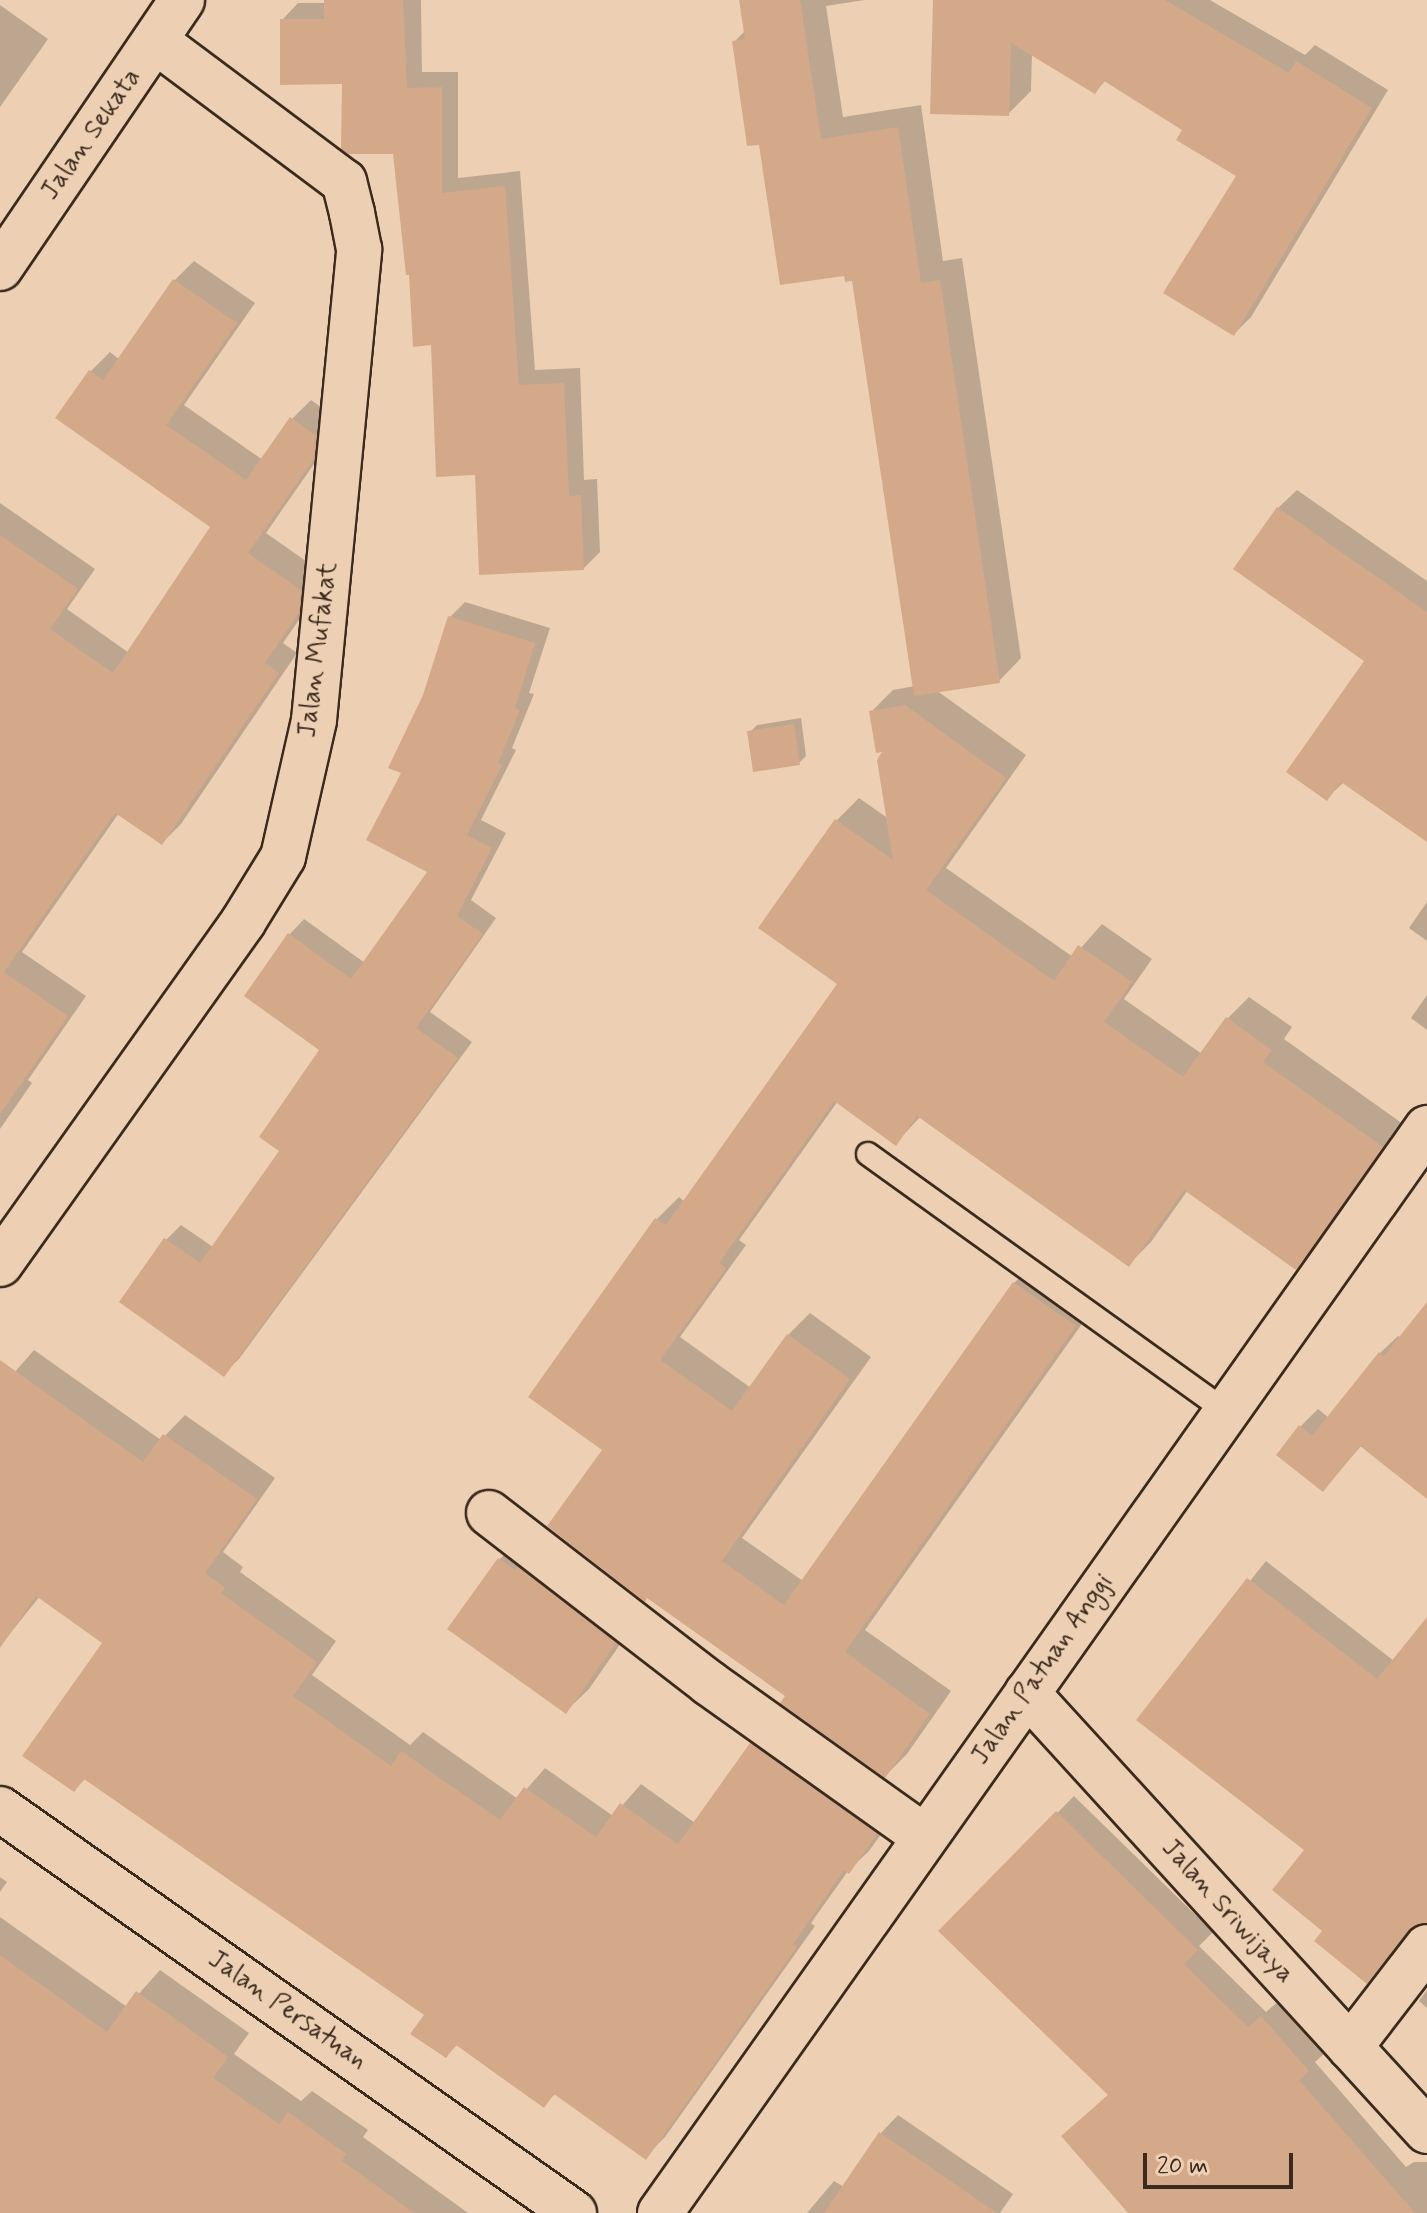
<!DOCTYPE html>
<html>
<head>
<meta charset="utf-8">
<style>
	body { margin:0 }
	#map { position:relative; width:1427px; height:2213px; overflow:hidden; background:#edd0b3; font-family:Mynerve,sans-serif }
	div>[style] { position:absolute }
	.shadow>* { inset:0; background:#0003 }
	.building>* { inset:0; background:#d4a989 }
	.roads { filter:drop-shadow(2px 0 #3b2a1e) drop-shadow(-2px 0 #3b2a1e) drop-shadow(0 2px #3b2a1e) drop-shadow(0 -2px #3b2a1e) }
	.service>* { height:22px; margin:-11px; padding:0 11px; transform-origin:11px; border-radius:11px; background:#edd0b3 }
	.minor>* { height:44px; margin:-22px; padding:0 22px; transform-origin:22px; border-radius:22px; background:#edd0b3 }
	.tertiary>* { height:44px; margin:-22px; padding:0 22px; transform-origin:22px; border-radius:22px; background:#edd0b3 }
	span { translate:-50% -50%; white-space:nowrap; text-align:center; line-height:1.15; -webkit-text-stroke:7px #edd0b3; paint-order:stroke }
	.street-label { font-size:26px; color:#3b2a1e }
	.scale { position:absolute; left:1143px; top:2153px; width:150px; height:36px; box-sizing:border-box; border:4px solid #3b2a1e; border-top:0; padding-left:10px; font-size:24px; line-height:28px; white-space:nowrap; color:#3b2a1e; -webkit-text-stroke:6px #edd0b3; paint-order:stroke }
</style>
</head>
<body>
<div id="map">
	<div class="shadow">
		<i style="clip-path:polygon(326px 0,421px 0,422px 72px,458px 72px,458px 178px,520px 171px,535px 370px,580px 368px,584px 480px,597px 479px,600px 552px,584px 568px,477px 473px,411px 273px,395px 152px,344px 82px,282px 20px,298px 3px,326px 3px)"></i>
		<i style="clip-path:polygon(741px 0,865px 0,826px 6px,843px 117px,921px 105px,943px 261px,962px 258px,1021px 658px,999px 681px,936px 690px,1026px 755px,946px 868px,1073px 957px,1102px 924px,1152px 959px,1124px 999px,1202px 1054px,1227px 1019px,1249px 997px,1292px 1027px,1284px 1039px,1403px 1124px,1318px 1245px,1296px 1267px,1188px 1190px,1151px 1242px,1129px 1264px,921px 1116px,896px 1143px,838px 1101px,739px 1240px,746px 1245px,680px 1337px,751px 1388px,788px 1335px,810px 1313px,871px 1357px,742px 1538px,803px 1581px,1014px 1283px,1036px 1262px,1096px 1304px,865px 1630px,951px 1691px,907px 1754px,885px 1776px,788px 1695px,604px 1449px,530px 1397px,657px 1219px,679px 1197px,685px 1202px,840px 983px,761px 927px,837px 820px,859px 798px,889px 819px,887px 750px,871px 712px,893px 690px,915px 686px,854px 279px,760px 142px,734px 42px,746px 30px)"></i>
		<i style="clip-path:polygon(935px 0,1210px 0,1305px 55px,1315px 45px,1388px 90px,1251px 317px,1234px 334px,1238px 176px,1185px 129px,1106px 80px,1095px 92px,1032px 53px,1031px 91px,1008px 114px)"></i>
		<i style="clip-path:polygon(0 5px,48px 39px,0 107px)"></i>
		<i style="clip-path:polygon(194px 261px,255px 303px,184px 405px,263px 460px,292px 419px,311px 400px,334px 416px,332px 438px,266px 533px,320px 571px,318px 592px,283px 643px,297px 653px,181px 824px,162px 843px,119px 813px,22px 952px,86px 996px,28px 1080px,32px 1083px,0 1129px,0 503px,95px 569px,67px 609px,129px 653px,213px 526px,90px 372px,110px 352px,120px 360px,175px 280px)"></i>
		<i style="clip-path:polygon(1297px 490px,1427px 581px,1427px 840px,1344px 782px,1327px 798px,1367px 661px,1278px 508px)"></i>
		<i style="clip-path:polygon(465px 602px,550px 628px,529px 693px,534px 694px,512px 748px,516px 750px,481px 820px,506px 833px,471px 900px,496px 918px,430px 1012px,472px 1042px,239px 1359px,223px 1374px,166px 1240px,181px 1225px,213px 1247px,281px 1150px,322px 1050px,289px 935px,304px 919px,365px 963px,430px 872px,404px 772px,450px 617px)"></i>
		<i style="clip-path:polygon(801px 718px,806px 756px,799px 763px,750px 732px,757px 725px)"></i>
		<i style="clip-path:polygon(1427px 902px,1427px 941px,1409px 928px)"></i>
		<i style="clip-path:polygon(1427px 995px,1427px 1030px,1411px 1018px)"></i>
		<i style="clip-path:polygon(1427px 1305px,1427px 1497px,1362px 1445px,1323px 1490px,1300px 1427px,1318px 1409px,1329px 1418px,1380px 1353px,1398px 1336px,1401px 1338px)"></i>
		<i style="clip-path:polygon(34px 1350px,161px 1440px,185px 1415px,275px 1478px,223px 1552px,243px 1567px,240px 1572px,336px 1641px,312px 1675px,410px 1745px,423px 1732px,518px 1799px,545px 1768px,613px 1816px,641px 1784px,695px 1823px,752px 1745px,772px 1725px,896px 1813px,869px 1851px,848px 1871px,811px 1923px,815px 1926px,665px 2137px,645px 2157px,556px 2093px,544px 2105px,458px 2044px,446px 2056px,426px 2015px,86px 1778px,74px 1790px,105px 1643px,40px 1596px,0 1646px,0 1389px)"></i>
		<i style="clip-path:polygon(522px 1537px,637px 1620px,589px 1689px,566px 1711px,500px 1559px)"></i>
		<i style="clip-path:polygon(1266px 1561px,1394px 1661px,1427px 1620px,1427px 1921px,1419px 1922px,1367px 1981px,1325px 1930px,1307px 1849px,1139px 1720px)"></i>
		<i style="clip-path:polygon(1074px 1796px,1213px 1932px,1199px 1946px,1266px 2012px,1279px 2001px,1325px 2053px,1315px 2062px,1406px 2167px,1414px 2162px,1427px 2162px,1427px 2213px,1130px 2213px,1064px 2136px,1109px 2094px,941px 1931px)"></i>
		<i style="clip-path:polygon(0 1877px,7px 1882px,0 1892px)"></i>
		<i style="clip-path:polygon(0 1917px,127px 2007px,160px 1970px,249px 2033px,234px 2054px,301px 2101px,312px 2091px,368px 2130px,363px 2137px,468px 2213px,0 2213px)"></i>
		<i style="clip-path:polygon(1427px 1990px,1427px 2008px,1419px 2001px)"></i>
		<i style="clip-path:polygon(898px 2115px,1013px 2194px,1000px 2213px,807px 2213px,834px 2181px,844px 2187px,880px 2134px)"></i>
	</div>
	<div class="building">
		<i style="clip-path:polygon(324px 0,403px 0,407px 88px,442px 87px,442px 193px,505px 186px,519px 385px,564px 383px,569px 496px,581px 495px,584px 570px,479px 575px,475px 475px,436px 477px,431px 345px,413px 347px,409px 275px,406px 275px,393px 154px,349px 154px,341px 149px,342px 84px,280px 85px,280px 19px,324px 19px)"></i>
		<i style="clip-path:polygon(739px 0,800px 0,821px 139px,898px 127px,921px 283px,940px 280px,1000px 683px,914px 696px,852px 281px,845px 282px,844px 276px,780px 285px,759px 145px,747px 146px,732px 41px,745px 39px)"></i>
		<i style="clip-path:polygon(933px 0,1165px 0,1289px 73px,1296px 61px,1372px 108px,1234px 336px,1163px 293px,1236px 176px,1176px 140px,1182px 130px,1104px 81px,1095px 94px,1011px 43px,1009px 116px,930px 114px)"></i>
		<i style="clip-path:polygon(173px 279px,237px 323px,166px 425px,246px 480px,290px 417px,316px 436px,314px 459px,248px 553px,301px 590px,299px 613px,265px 663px,279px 673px,162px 845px,115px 813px,4px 972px,68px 1016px,0 1114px,0 535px,78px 589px,50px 629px,113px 673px,210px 527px,55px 418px,89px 370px,103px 380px)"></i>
		<i style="clip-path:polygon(1277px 507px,1427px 612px,1427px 842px,1341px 782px,1327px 801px,1286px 772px,1364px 661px,1233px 569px)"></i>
		<i style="clip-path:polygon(448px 616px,535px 643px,515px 708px,520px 710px,498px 763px,502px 765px,467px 835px,492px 848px,457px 916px,483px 934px,416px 1028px,458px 1058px,224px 1377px,119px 1302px,164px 1238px,200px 1263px,279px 1151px,259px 1137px,319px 1050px,244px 996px,288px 933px,351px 979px,427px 872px,366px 840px,401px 773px,388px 768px,423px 695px)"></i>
		<i style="clip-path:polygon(905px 705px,1006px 778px,926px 890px,1054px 981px,1078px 945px,1132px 982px,1104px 1022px,1183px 1077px,1226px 1017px,1272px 1050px,1263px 1062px,1383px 1147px,1296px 1270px,1184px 1190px,1129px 1267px,917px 1116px,896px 1146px,834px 1101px,719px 1263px,726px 1268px,660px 1360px,732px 1411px,787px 1334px,850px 1379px,722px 1561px,784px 1605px,1013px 1282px,1076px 1326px,845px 1652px,930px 1714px,885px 1778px,780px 1703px,785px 1696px,647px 1598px,645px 1602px,547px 1526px,602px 1450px,528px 1397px,655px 1218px,666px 1225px,837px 984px,758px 928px,835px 819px,893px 860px,877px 760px,882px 752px,876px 753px,869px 711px)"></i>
		<i style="clip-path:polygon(794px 724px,800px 765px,753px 772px,747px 731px)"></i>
		<i style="clip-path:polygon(1427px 1302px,1427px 1499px,1360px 1446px,1323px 1492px,1276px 1455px,1299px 1425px,1312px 1436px,1379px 1352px,1384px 1356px)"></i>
		<i style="clip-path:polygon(0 1360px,143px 1462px,163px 1434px,257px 1499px,205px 1573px,225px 1588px,221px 1593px,317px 1662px,293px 1696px,391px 1766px,401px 1751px,500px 1820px,524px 1787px,596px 1837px,620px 1803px,678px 1844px,750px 1743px,877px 1834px,849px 1874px,844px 1870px,793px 1944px,797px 1947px,646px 2160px,554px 2094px,544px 2108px,456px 2045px,446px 2058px,410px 2034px,424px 2015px,84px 1779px,74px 1792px,22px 1756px,102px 1643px,36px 1596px,0 1648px)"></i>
		<i style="clip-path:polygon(498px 1558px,515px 1570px,518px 1567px,616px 1643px,566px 1714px,447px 1629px)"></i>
		<i style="clip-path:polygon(1247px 1578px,1377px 1679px,1427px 1617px,1427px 1923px,1407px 1932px,1367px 1984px,1314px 1941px,1322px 1931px,1272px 1890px,1304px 1850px,1136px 1720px)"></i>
		<i style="clip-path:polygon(1056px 1811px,1198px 1950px,1184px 1964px,1248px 2027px,1261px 2016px,1309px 2071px,1299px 2080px,1415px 2213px,1128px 2213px,1061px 2136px,1108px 2095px,938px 1931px)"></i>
		<i style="clip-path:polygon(0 1955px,107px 2032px,136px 1991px,228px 2057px,213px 2078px,279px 2124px,288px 2112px,346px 2154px,342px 2161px,414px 2213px,0 2213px)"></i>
		<i style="clip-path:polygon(879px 2132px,997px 2213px,824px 2213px)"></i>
	</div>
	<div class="roads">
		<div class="service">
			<i style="left:868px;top:1154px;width:441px;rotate:35.7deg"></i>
		</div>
		<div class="minor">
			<i style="left:0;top:268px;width:324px;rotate:-55.8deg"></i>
			<i style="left:0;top:1264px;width:420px;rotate:-54.6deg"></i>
			<i style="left:243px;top:922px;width:76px;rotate:-58.4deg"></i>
			<i style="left:283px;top:857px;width:140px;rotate:-77.2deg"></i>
			<i style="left:314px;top:720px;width:473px;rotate:-84.5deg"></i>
			<i style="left:359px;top:249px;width:37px;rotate:-101deg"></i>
			<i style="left:352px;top:213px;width:32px;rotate:-104deg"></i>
			<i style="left:344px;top:182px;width:234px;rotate:-143.2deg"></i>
			<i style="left:489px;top:1513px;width:278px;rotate:37.7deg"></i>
			<i style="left:709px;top:1683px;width:265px;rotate:35.5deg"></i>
			<i style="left:1027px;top:1693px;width:593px;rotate:47.6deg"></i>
			<i style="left:1350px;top:2047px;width:126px;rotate:-52.4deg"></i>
		</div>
		<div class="tertiary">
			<i style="left:0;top:1809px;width:702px;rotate:35.14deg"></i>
			<i style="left:660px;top:2213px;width:1329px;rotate:-54.74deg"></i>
		</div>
	</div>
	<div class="street-label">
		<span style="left:92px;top:135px;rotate:-55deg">Jalan Sekata</span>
		<span style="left:319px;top:650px;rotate:-83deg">Jalan Mufakat</span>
		<span style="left:1043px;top:1670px;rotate:-55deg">Jalan Patuan Anggi</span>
		<span style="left:1227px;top:1912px;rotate:48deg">Jalan Sriwijaya</span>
		<span style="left:287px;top:2011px;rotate:35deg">Jalan Persatuan</span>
	</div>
	<div class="scale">20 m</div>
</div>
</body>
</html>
